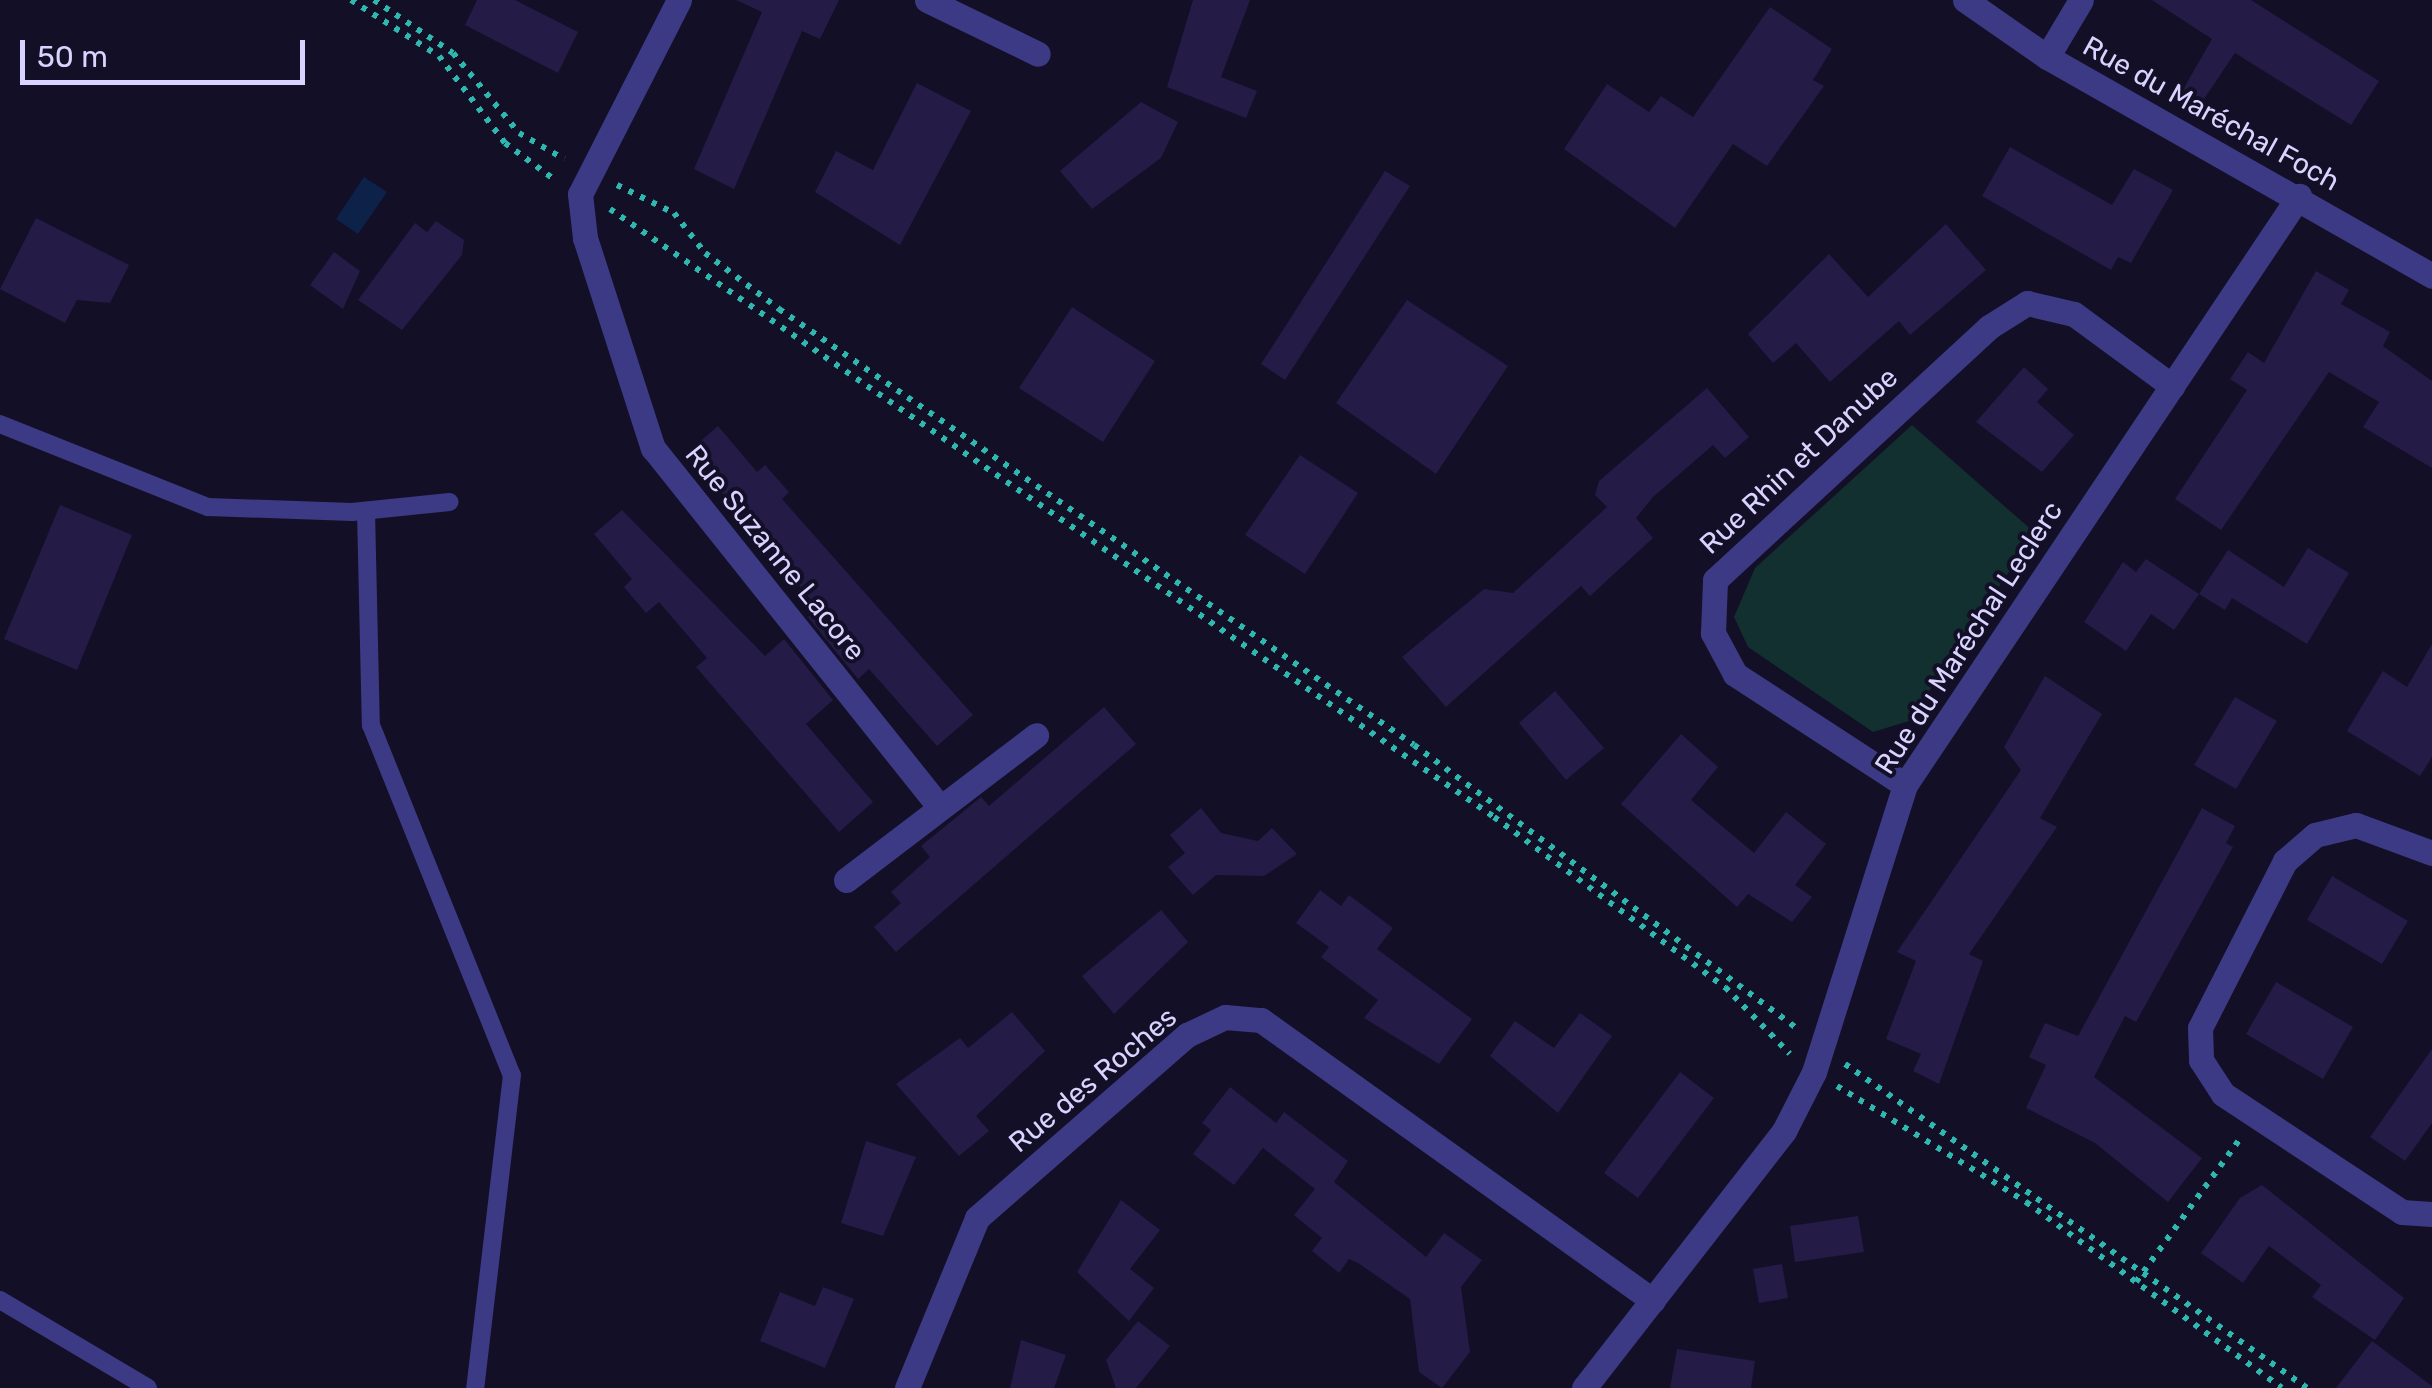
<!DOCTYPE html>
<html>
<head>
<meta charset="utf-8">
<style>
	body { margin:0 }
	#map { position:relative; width:2432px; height:1388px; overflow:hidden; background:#130f26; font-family:Rubik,sans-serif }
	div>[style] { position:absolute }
	.green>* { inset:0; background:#12302f }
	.water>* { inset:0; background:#0c2248 }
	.building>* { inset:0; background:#241b47 }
	.path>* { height:6px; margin-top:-3px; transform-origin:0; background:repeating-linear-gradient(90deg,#2fb8b0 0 5px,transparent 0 13px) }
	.lane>* { height:18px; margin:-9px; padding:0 9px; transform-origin:9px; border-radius:9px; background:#3d3a85 }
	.street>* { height:25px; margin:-12.5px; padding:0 12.5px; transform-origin:12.5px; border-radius:12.5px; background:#3d3a85 }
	span { translate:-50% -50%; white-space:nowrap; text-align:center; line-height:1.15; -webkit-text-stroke:8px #130f26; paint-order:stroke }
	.street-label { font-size:28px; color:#d9d4ff }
	.scale { position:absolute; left:20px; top:40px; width:285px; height:45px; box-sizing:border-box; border:5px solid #d9d4ff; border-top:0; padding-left:12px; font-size:30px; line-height:35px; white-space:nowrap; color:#d9d4ff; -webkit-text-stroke:8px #130f26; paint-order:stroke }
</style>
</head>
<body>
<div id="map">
	<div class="green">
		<i style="clip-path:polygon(1912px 425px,2035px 533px,1909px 721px,1873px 732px,1748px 647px,1734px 617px,1755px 568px)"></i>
	</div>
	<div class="water">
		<i style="clip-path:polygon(364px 177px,387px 192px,358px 234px,336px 219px)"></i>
	</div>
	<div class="building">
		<i style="clip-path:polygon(477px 0,515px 0,578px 32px,558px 73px,465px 25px)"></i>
		<i style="clip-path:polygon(736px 0,839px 0,820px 39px,802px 31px,734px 189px,694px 169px,762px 12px)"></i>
		<i style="clip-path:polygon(1193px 0,1250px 0,1221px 77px,1257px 91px,1246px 118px,1167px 87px)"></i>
		<i style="clip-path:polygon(2152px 0,2251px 0,2379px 81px,2351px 125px,2235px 53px,2200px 105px,2181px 93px,2212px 39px)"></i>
		<i style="clip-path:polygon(1770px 7px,1832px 49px,1813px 80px,1824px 86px,1767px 166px,1733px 144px,1675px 228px,1564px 149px,1607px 84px,1649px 112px,1661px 96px,1693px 117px)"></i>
		<i style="clip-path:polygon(917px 83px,971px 111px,900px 245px,815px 192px,836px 151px,873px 170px)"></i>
		<i style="clip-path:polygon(1141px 102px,1178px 122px,1161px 158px,1092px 209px,1060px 171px)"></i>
		<i style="clip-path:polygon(2010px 147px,2112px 205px,2134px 169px,2173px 190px,2131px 263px,2118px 257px,2111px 270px,1982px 196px)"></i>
		<i style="clip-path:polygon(1385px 171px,1410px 186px,1285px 380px,1261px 364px)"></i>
		<i style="clip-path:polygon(36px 218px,129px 265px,110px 303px,77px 300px,65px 323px,0 289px)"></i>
		<i style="clip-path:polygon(436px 221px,464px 240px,462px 255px,402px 330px,358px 300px,415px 223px,427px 232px)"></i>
		<i style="clip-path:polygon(1946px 224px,1986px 270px,1910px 335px,1899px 321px,1830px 382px,1796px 343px,1773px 363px,1748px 334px,1829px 254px,1868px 297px)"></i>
		<i style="clip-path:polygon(334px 252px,360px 271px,343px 309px,310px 285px)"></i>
		<i style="clip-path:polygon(2316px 271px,2349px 290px,2341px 304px,2390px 332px,2383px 346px,2432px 381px,2432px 468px,2363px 427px,2379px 402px,2329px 372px,2221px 530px,2175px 499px,2247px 390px,2230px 379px,2248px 352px,2264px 363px)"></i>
		<i style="clip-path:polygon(1407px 300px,1508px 366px,1436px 474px,1336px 403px)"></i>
		<i style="clip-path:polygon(1072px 307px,1155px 361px,1103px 442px,1019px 388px)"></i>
		<i style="clip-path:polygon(2024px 367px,2048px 389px,2037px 402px,2074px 435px,2042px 472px,1976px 422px)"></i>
		<i style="clip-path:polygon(1707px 388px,1749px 437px,1725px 458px,1713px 445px,1653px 497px,1636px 518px,1653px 538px,1590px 596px,1581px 586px,1446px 707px,1402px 657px,1484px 589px,1513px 593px,1607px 507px,1595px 495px,1599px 481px)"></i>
		<i style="clip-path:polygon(718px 426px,757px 472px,765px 465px,789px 492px,782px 499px,973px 715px,937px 746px,869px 669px,858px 679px,808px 617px,818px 608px,688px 452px)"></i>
		<i style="clip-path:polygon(1300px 455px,1358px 493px,1305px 574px,1245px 535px)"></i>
		<i style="clip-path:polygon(60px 505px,132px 535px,77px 670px,4px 639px)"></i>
		<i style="clip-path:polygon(622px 510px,765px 656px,784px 639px,833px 700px,806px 724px,873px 802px,839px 832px,696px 667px,707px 658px,659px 602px,646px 613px,624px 587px,632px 579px,594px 534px)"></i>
		<i style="clip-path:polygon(2308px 548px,2349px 573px,2307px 644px,2232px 598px,2225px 610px,2199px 594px,2228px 550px,2284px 587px)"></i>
		<i style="clip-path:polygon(2146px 559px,2199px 594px,2174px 630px,2151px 614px,2126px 651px,2084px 622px,2123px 562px,2136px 572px)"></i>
		<i style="clip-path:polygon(2432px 644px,2432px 757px,2420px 776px,2347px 731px,2383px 671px,2407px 687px)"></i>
		<i style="clip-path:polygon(2045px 676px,2102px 714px,2040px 818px,2057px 827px,1969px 954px,1983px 961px,1939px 1084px,1913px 1071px,1921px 1054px,1886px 1039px,1916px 961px,1897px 952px,2021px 770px,2004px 747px)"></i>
		<i style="clip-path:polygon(1555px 691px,1604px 748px,1566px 780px,1519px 723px)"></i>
		<i style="clip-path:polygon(2235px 697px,2277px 721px,2236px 789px,2194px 765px)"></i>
		<i style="clip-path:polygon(1104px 707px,1136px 744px,896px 952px,874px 927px,901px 903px,891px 892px,930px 857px,921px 846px,981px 797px,989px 806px)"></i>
		<i style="clip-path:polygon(1681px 734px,1718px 767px,1691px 800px,1754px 853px,1786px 812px,1826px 844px,1795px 885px,1812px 897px,1792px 922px,1748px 894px,1737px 907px,1621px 804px)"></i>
		<i style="clip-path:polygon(1201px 808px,1221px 833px,1258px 841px,1272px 828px,1297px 854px,1264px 876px,1216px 875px,1193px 895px,1168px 867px,1185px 853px,1170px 835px)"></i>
		<i style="clip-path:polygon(2202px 808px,2235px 826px,2226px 843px,2233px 847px,2136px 1022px,2125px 1016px,2094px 1077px,2202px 1158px,2168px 1202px,2095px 1143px,2026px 1108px,2046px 1065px,2029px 1057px,2045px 1023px,2078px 1036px)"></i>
		<i style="clip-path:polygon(2332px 876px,2408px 921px,2382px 964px,2307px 920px)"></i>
		<i style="clip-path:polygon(1320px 890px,1341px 906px,1349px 895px,1393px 928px,1377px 949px,1472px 1019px,1439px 1064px,1364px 1018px,1378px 1000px,1321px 957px,1329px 947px,1296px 923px)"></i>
		<i style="clip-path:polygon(1161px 910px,1188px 942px,1114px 1014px,1082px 976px)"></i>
		<i style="clip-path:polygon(2276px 982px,2353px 1027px,2323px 1079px,2246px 1034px)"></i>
		<i style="clip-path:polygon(1012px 1012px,1045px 1051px,976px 1116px,989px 1131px,959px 1156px,896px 1084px,960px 1038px,968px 1048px)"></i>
		<i style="clip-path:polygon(1580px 1013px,1612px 1036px,1558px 1113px,1490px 1056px,1515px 1021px,1554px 1048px)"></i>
		<i style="clip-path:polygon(2432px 1049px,2432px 1123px,2405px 1161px,2370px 1137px)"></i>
		<i style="clip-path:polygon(1680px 1072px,1714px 1098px,1638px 1198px,1604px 1173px)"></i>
		<i style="clip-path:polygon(1230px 1087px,1276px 1123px,1284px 1112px,1348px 1161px,1334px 1182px,1426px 1257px,1444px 1233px,1482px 1260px,1461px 1287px,1470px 1352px,1442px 1388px,1419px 1372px,1410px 1299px,1358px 1263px,1349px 1259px,1339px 1273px,1312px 1251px,1322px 1238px,1294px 1215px,1315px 1189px,1263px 1148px,1234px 1185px,1193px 1154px,1211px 1130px,1202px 1123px)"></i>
		<i style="clip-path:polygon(866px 1141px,916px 1157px,883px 1236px,841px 1223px)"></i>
		<i style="clip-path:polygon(2262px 1185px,2404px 1298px,2375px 1340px,2312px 1297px,2321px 1285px,2269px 1246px,2243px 1283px,2201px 1253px,2240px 1198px)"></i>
		<i style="clip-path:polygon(1121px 1200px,1160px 1230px,1130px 1269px,1154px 1288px,1129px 1321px,1077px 1272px)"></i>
		<i style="clip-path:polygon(1858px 1216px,1864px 1252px,1795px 1262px,1790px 1226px)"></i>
		<i style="clip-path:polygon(1782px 1264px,1788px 1298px,1759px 1303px,1753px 1269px)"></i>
		<i style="clip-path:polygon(823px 1287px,854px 1299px,825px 1368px,760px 1341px,780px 1292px,815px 1306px)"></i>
		<i style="clip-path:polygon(1138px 1321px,1170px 1346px,1136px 1388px,1116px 1388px,1106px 1360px)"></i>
		<i style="clip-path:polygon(1021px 1340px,1066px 1355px,1054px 1388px,1010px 1388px)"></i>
		<i style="clip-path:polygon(2372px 1341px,2432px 1386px,2432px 1388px,2336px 1388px)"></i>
		<i style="clip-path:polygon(1677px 1349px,1755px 1361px,1751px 1388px,1670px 1388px)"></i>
	</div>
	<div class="path">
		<i style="left:351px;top:0;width:104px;rotate:32.5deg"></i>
		<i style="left:439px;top:56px;width:109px;rotate:52.8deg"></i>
		<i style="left:505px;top:143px;width:62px;rotate:36.5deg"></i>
		<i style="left:374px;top:0;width:95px;rotate:33.9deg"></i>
		<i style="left:453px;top:53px;width:104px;rotate:50.5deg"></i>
		<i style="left:519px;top:133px;width:52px;rotate:30deg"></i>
		<i style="left:617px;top:185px;width:64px;rotate:26.2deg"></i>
		<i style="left:674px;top:213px;width:51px;rotate:52.2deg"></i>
		<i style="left:705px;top:253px;width:93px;rotate:37.1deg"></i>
		<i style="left:779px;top:309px;width:770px;rotate:34.47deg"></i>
		<i style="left:1414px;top:745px;width:475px;rotate:36.5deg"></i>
		<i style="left:610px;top:209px;width:1073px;rotate:34.52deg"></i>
		<i style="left:1494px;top:817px;width:287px;rotate:36.4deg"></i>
		<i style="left:1725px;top:987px;width:93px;rotate:45.9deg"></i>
		<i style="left:1845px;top:1064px;width:564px;rotate:35.04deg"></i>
		<i style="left:1837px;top:1086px;width:222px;rotate:31.5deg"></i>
		<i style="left:2026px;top:1202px;width:316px;rotate:36deg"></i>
		<i style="left:2136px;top:1282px;width:177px;rotate:-54deg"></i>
	</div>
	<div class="lane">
		<i style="left:0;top:424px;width:224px;rotate:21.8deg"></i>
		<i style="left:208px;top:507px;width:144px;rotate:2deg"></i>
		<i style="left:352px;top:512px;width:98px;rotate:-5.9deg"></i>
		<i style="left:366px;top:511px;width:214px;rotate:88.7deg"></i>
		<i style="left:371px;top:725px;width:377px;rotate:68.1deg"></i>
		<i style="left:512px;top:1075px;width:315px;rotate:96.7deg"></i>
		<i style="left:0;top:1300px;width:172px;rotate:30.7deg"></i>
	</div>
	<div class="street">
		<i style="left:679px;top:0;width:218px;rotate:117deg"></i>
		<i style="left:580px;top:194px;width:44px;rotate:83.5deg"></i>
		<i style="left:585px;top:238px;width:221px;rotate:72.1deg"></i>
		<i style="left:653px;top:448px;width:460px;rotate:51.4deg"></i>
		<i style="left:927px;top:0;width:123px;rotate:25.9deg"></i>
		<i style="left:1965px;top:0;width:100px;rotate:34.8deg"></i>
		<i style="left:2047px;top:57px;width:443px;rotate:29.6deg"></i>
		<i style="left:2047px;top:57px;width:66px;rotate:-59.2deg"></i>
		<i style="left:1905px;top:785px;width:203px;rotate:-146.9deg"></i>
		<i style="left:1735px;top:674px;width:47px;rotate:-118.2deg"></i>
		<i style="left:1713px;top:633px;width:53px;rotate:-87.8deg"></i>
		<i style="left:1715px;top:580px;width:373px;rotate:-42.7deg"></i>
		<i style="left:1989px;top:327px;width:45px;rotate:-32.3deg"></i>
		<i style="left:2027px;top:303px;width:48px;rotate:13.2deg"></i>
		<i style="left:2074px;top:314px;width:122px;rotate:36.3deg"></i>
		<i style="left:2432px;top:853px;width:81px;rotate:-159.8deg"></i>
		<i style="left:2356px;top:825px;width:42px;rotate:166.3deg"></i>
		<i style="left:2315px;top:835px;width:40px;rotate:139deg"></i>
		<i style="left:2285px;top:861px;width:187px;rotate:117deg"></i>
		<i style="left:2200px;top:1028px;width:32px;rotate:88deg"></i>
		<i style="left:2201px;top:1060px;width:40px;rotate:57.1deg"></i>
		<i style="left:2223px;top:1094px;width:214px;rotate:33.4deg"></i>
		<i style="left:2402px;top:1212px;width:30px;rotate:4deg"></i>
		<i style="left:846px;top:880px;width:239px;rotate:-37.3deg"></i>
		<i style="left:907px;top:1388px;width:184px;rotate:-67.6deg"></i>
		<i style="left:977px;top:1218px;width:279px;rotate:-41.1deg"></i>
		<i style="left:1187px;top:1035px;width:42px;rotate:-25.3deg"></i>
		<i style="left:1225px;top:1017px;width:36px;rotate:5deg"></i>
		<i style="left:1261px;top:1020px;width:482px;rotate:35.6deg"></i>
		<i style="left:1584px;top:1388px;width:326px;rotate:-52.1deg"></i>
		<i style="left:1784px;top:1131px;width:66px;rotate:-63deg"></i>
		<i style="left:1814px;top:1072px;width:301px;rotate:-72.4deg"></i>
		<i style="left:1905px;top:785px;width:709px;rotate:-56.22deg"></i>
	</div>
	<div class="street-label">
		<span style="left:2211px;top:114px;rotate:29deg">Rue du Maréchal Foch</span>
		<span style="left:1799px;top:461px;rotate:-43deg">Rue Rhin et Danube</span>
		<span style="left:775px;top:553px;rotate:51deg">Rue Suzanne Lacore</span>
		<span style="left:1969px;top:638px;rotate:-57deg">Rue du Maréchal Leclerc</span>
		<span style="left:1093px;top:1080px;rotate:-40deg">Rue des Roches</span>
	</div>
	<div class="scale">50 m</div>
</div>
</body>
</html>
